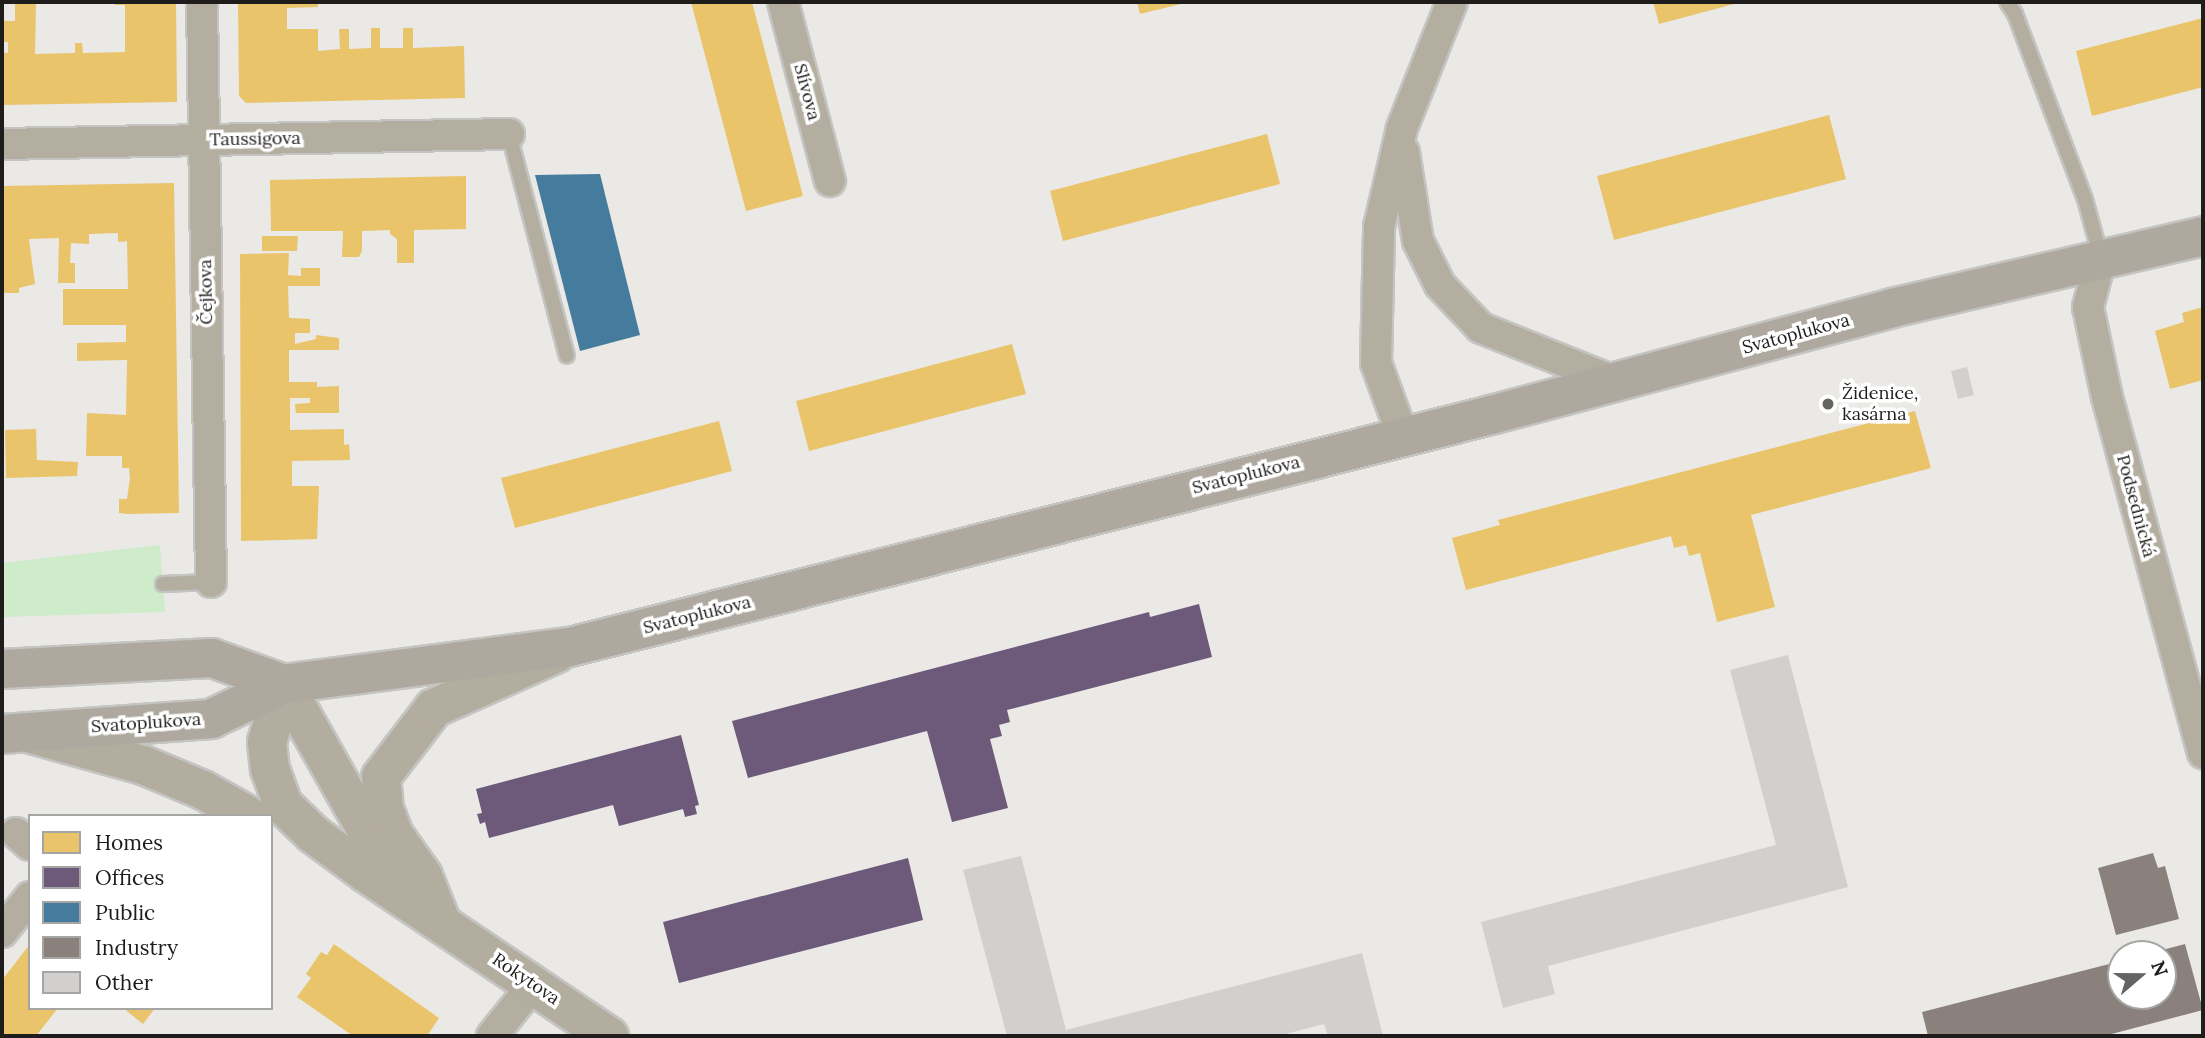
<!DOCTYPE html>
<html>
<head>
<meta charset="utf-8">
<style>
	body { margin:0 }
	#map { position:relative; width:2205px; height:1038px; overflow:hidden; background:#eae9e6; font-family:Lora,serif }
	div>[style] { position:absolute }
	.green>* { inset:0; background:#ceebca }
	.homes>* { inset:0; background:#e9c46a }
	.offices>* { inset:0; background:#6d597a }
	.public>* { inset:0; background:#457b9d }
	.industry>* { inset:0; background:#8a817c }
	.building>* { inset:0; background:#d1d0cf }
	.roads { filter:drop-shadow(2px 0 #c4c4c2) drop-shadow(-2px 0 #c4c4c2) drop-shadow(0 2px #c4c4c2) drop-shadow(0 -2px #c4c4c2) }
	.service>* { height:14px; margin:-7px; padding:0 7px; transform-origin:7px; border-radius:7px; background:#b3aea0 }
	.minor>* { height:30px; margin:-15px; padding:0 15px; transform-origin:15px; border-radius:15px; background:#b3aea0 }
	.secondary>* { height:38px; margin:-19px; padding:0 19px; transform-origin:19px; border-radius:19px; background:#b3ad9f }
	.primary>* { height:38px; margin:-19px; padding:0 19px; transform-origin:19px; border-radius:19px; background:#aea89f }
	.dots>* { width:19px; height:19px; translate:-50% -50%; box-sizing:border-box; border:4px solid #fff; border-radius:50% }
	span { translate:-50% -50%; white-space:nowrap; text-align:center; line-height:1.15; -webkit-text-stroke:7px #fff; paint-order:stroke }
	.street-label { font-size:18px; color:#1e1d1b }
	.poi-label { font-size:18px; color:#1e1d1b }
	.left { translate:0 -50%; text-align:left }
	.frame { position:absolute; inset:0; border:4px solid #1e1d1b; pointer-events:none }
	.legend { position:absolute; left:28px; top:814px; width:245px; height:196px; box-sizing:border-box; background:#fff; border:2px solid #a5a5a4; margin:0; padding:9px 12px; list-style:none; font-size:21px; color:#1e1d1b }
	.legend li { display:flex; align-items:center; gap:14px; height:35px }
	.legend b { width:35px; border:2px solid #a5a5a4 }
	.north { position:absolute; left:2107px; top:940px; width:70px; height:70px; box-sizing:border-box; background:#fff; border:2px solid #a5a5a4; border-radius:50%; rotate:70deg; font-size:19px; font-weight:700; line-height:28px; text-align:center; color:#1e1d1b }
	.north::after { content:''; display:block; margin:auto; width:24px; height:32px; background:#656462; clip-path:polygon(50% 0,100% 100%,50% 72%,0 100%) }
</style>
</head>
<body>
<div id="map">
	<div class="green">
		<i style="clip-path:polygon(160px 545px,165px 612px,2px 617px,2px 563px)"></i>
	</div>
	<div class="homes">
		<i style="clip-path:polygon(15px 2px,36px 2px,35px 54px,75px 53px,75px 43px,82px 43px,83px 53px,125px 52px,125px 5px,115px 5px,115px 2px,176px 2px,177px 102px,2px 105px,2px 53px,8px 53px,8px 42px,3px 42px,2px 21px,15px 21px)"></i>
		<i style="clip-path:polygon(238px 2px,318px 2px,318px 7px,287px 8px,287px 29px,318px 29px,318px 51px,340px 49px,339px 29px,349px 29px,349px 49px,371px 48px,371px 28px,380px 28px,380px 48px,403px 48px,403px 28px,413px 28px,413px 48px,464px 46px,465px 98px,246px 103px,239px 96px)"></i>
		<i style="clip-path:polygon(691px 2px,752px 2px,803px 196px,746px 211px)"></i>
		<i style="clip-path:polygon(1137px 2px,1185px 2px,1185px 3px,1140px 14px)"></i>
		<i style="clip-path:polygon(1653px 2px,1738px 2px,1738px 3px,1659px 24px)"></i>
		<i style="clip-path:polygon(2203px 18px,2203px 87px,2092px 116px,2076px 51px)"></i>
		<i style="clip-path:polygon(1829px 115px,1846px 179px,1614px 240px,1597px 176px)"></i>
		<i style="clip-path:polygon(1267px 134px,1280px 184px,1063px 241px,1050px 191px)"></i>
		<i style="clip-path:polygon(466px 176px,466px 229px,414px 230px,414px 263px,397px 263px,397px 239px,390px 234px,390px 230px,362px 231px,362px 251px,359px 257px,342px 257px,343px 231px,271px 231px,270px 180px)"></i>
		<i style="clip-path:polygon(174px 183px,179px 513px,127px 514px,119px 513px,119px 499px,127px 499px,130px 478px,129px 468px,122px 468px,122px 456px,86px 456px,87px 413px,126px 415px,127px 360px,77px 361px,77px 343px,126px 342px,126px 325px,63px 325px,63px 289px,128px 289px,127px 241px,118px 242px,118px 233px,89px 234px,89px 244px,71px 243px,70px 263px,75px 263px,75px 283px,58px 283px,59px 238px,29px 239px,35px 284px,19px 288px,19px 293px,2px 293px,2px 186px)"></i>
		<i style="clip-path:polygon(262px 236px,298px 236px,297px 251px,262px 251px)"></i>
		<i style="clip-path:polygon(289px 253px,288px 275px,301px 276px,301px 268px,320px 268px,320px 286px,288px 286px,289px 318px,310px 319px,310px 333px,295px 333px,295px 344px,316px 339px,316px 335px,339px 338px,339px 350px,289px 350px,289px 382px,317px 382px,317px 387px,339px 386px,339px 413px,296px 413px,295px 404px,310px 403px,310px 398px,290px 398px,290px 430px,344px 429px,344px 445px,349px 444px,350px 460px,292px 461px,292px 486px,319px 486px,317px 539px,241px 541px,240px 254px)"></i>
		<i style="clip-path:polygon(2203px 307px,2203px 380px,2170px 389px,2155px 331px,2184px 322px,2182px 313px)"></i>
		<i style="clip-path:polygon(1012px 344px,1026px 394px,809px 451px,796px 401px)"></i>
		<i style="clip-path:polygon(1915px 411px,1931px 468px,1751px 515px,1775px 607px,1717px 622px,1700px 553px,1689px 556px,1686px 545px,1674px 548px,1671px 536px,1466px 590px,1452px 538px,1500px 525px,1498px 520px)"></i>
		<i style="clip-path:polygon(719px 421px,732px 471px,515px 528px,501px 478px)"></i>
		<i style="clip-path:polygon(36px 429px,37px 460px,78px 462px,77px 476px,6px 478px,5px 430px)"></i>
		<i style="clip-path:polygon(30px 944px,30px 1008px,58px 1008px,36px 1036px,2px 1036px,2px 980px)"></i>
		<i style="clip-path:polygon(334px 944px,439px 1018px,427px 1036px,353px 1036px,297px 997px,311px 978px,306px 974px,321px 952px,327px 955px)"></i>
		<i style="clip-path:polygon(123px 1008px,155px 1008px,143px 1024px)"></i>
	</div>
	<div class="offices">
		<i style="clip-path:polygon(1199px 604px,1212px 657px,1007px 710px,1010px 722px,999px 725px,1002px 736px,990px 739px,1008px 808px,952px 822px,927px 731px,748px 778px,732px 721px,1149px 612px,1150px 617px)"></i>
		<i style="clip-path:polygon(681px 735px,699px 805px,695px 806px,697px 814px,685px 817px,683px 809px,619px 826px,613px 805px,489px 838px,485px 822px,480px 824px,477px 814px,482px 813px,476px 789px)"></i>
		<i style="clip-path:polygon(908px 858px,923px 920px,679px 983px,663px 922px)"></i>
	</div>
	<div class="public">
		<i style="clip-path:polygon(600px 174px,640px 335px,580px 351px,535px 175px)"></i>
	</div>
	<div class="industry">
		<i style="clip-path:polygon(2153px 853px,2158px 868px,2165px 866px,2179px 919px,2116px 935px,2098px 868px)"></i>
		<i style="clip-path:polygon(2185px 944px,2203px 1010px,2104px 1036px,1928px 1036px,1922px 1012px,2121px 961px,2121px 996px,2163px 996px,2163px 954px,2151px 953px)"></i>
	</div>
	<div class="building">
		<i style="clip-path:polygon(1967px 367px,1974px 395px,1958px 399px,1951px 371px)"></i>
		<i style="clip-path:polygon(1788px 655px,1848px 887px,1548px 966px,1555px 994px,1503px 1008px,1481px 922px,1776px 845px,1730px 670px)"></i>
		<i style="clip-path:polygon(1021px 856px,1066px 1030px,1362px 953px,1383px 1036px,1328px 1036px,1324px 1024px,1278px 1036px,1007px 1036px,963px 870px)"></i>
	</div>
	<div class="roads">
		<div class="service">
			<i style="left:2007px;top:2px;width:14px;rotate:56deg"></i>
			<i style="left:2015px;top:14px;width:198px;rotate:69.3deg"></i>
			<i style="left:2085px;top:199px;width:61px;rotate:74.8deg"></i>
			<i style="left:509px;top:134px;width:229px;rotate:75.4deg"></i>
			<i style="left:163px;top:584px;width:48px;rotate:-2.4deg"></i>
		</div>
		<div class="minor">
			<i style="left:202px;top:2px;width:580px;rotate:89.11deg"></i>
			<i style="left:783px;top:2px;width:185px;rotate:75.3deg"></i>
			<i style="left:2px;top:144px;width:507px;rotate:-1.13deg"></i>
			<i style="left:1404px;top:152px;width:90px;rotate:81.1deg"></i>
			<i style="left:1418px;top:241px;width:49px;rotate:63.4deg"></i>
			<i style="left:1440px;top:285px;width:59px;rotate:46.4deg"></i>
			<i style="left:1481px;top:328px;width:145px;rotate:21.8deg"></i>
			<i style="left:2101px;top:258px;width:51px;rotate:104.9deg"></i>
			<i style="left:2088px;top:307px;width:92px;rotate:78.1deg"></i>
			<i style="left:2107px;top:397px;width:369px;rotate:74.9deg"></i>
			<i style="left:1403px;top:437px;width:79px;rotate:-110deg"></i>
			<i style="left:1376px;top:363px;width:136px;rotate:-88.7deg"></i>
			<i style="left:1379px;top:227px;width:102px;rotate:-76.9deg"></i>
			<i style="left:1402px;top:128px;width:136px;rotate:-68.4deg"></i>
			<i style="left:16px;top:833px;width:18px;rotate:41deg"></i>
			<i style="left:2px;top:932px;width:45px;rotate:-51.3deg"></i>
			<i style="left:492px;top:1036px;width:67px;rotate:-51.1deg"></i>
		</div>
		<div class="secondary">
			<i style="left:284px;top:684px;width:60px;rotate:106.3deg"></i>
			<i style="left:267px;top:742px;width:27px;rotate:84deg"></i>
			<i style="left:270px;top:769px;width:38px;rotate:70deg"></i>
			<i style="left:283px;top:805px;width:42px;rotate:44deg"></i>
			<i style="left:313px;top:834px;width:66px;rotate:36.3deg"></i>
			<i style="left:366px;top:873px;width:293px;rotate:33.9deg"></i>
			<i style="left:284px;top:684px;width:199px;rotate:60.5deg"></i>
			<i style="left:31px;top:734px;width:116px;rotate:15.5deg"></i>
			<i style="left:143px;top:765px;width:65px;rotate:22.6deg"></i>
			<i style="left:203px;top:790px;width:53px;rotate:29.5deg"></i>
			<i style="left:442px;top:924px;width:52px;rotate:-111.6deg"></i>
			<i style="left:423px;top:876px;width:50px;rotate:-125.3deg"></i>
			<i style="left:394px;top:835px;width:28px;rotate:-111deg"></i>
			<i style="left:384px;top:809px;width:32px;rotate:-95deg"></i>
			<i style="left:381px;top:777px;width:87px;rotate:-52.5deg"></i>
			<i style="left:434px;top:708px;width:135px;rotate:-24.1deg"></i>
		</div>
		<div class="primary">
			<i style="left:2px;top:669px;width:210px;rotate:-3deg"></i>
			<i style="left:212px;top:658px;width:77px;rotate:19.9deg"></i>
			<i style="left:2px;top:734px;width:210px;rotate:-4.1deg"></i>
			<i style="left:211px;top:719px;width:81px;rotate:-25.6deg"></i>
			<i style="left:284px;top:684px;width:288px;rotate:-7.4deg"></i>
			<i style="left:570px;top:647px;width:950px;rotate:-14.14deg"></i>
			<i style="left:1491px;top:415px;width:415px;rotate:-14.9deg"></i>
			<i style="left:1892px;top:308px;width:319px;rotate:-13deg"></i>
		</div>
	</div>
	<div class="dots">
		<i style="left:1828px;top:404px;background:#656462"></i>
	</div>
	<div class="street-label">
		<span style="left:807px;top:92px;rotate:75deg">Slívova</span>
		<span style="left:255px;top:139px;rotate:-1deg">Taussigova</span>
		<span style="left:206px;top:292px;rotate:-91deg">Čejkova</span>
		<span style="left:1796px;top:334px;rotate:-15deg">Svatoplukova</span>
		<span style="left:1246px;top:475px;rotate:-14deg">Svatoplukova</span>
		<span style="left:2136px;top:506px;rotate:75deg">Podsednická</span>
		<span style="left:697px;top:615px;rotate:-14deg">Svatoplukova</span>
		<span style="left:146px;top:723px;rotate:-4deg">Svatoplukova</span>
		<span style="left:526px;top:979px;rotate:34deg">Rokytova</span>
	</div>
	<div class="poi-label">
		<span class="left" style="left:1842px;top:404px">Židenice,<br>kasárna</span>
	</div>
	<div class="frame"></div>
	<ul class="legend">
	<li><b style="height:19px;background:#e9c46a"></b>Homes</li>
	<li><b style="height:19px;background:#6d597a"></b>Offices</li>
	<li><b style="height:19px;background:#457b9d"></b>Public</li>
	<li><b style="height:19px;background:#8a817c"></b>Industry</li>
	<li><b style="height:19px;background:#d1d0cf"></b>Other</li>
	</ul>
	<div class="north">N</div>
</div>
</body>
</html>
